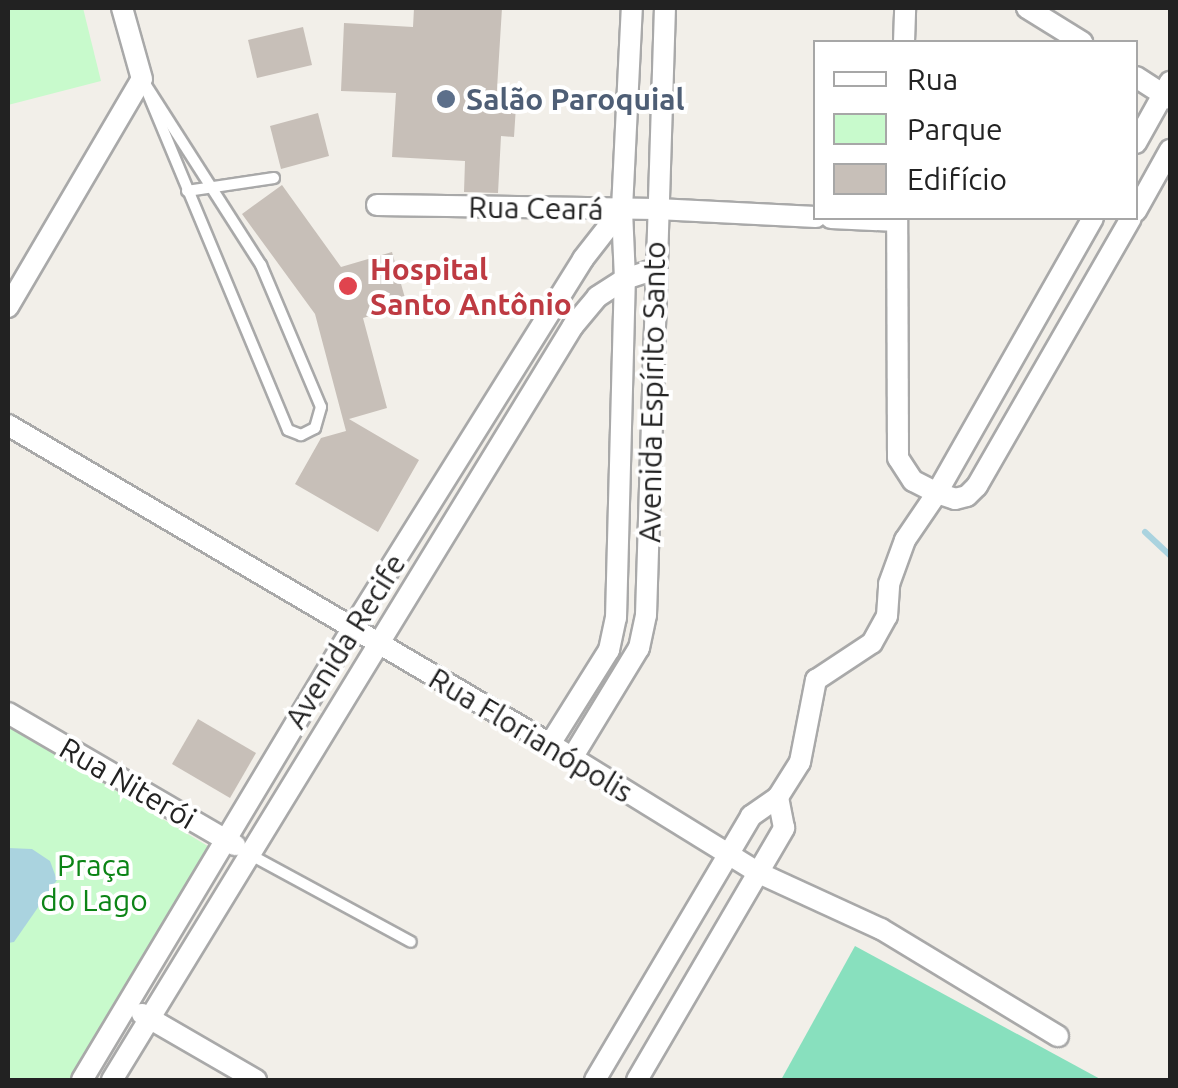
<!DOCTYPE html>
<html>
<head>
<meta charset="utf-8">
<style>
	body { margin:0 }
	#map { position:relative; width:1178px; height:1088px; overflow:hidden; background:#f2efe9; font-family:Ubuntu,sans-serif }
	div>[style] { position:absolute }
	.park>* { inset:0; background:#c8facc }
	.pitch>* { inset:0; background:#88e0be }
	.water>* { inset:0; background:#aad3df }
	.stream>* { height:6px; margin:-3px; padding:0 3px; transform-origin:3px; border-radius:3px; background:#aad3df }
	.building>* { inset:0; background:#c7bfb8 }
	.roads { filter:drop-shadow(2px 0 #a9a9a9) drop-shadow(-2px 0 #a9a9a9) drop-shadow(0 2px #a9a9a9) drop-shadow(0 -2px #a9a9a9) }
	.lane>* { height:10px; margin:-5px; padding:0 5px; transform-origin:5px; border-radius:5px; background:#fff }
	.street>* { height:20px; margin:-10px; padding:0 10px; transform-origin:10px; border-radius:10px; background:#fff }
	.dots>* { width:28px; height:28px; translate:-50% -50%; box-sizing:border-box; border:5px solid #fff; border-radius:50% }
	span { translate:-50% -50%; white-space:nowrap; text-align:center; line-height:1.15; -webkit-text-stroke:8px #fff; paint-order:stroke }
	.service-label { font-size:30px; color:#4e5e75; font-weight:700 }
	.left { translate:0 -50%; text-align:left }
	.street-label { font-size:30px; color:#222 }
	.health-label { font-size:30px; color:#be3a42; font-weight:700 }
	.park-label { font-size:30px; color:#0c8416 }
	.frame { position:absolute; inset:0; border:10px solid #222; pointer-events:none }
	.legend { position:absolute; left:813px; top:40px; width:325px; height:180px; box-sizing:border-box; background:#fff; border:2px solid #a7a7a7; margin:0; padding:12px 18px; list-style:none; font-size:30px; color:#222 }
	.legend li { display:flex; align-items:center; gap:20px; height:50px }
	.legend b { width:50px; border:2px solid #a7a7a7 }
</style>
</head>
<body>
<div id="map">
	<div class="park">
		<i style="clip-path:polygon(8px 8px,83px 8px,101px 81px,8px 105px)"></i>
		<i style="clip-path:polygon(8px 726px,216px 851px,78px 1080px,8px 1080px)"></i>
	</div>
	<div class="pitch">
		<i style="clip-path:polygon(855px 946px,1102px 1080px,781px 1080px)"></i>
	</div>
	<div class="water">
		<i style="clip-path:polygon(8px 848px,32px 849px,50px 861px,57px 880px,14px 942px,8px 943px)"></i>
	</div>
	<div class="stream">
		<i style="left:1145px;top:532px;width:34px;rotate:43deg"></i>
	</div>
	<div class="building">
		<i style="clip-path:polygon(414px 8px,502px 8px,496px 105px,516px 106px,514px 137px,501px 136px,498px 193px,464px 192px,465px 161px,392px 157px,396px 93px,341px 91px,344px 23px,413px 27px)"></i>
		<i style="clip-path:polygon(303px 27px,312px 65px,257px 78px,248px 40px)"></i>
		<i style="clip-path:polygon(318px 113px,329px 156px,281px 169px,270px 126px)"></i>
		<i style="clip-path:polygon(282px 185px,341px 267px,392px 252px,407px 305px,363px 318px,387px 408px,349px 419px,419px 460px,378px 532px,295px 484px,321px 438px,346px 431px,315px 314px,242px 214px)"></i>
		<i style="clip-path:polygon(198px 719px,256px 753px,230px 798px,172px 764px)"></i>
	</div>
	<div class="roads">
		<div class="lane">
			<i style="left:142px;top:79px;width:221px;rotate:57.4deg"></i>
			<i style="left:261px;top:265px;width:154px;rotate:67.1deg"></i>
			<i style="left:321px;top:407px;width:22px;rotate:106deg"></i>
			<i style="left:315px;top:428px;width:16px;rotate:153deg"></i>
			<i style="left:301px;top:435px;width:14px;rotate:-159deg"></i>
			<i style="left:288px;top:430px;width:380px;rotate:-112.6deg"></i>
			<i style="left:187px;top:191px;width:88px;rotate:-8.5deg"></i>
			<i style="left:249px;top:854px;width:184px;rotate:28.5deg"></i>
		</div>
		<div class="street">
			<i style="left:1027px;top:8px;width:65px;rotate:31.7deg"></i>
			<i style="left:904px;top:42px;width:34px;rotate:-88deg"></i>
			<i style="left:1136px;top:77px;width:40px;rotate:32.9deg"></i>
			<i style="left:1136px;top:143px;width:70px;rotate:-60.9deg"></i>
			<i style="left:377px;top:205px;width:280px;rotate:0.8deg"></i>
			<i style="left:657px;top:209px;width:159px;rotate:2.9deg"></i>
			<i style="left:1136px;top:211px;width:70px;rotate:-60.9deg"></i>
			<i style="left:831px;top:218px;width:66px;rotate:2.6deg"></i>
			<i style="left:1093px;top:218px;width:316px;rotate:119.6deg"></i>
			<i style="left:937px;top:493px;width:19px;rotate:18deg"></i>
			<i style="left:955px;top:499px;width:12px;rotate:-14deg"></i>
			<i style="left:967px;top:496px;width:14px;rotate:-45deg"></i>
			<i style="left:977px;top:486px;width:309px;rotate:-60.1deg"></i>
			<i style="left:8px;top:307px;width:264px;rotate:-59.6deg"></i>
			<i style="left:142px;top:79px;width:74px;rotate:-105.7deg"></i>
			<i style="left:8px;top:425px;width:629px;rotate:30.48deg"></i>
			<i style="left:550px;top:744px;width:246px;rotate:31.7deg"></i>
			<i style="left:759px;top:873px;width:134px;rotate:24.7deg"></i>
			<i style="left:881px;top:929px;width:207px;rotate:31.2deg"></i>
			<i style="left:8px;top:713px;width:263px;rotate:30.2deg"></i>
			<i style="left:550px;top:744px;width:111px;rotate:-57.9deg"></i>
			<i style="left:609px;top:650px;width:33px;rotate:-78deg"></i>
			<i style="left:616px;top:618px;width:339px;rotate:-88.5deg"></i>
			<i style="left:625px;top:279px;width:70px;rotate:-92.5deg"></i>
			<i style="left:622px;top:209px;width:201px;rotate:-87.2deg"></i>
			<i style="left:572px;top:758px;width:129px;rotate:-58.7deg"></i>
			<i style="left:639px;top:648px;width:34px;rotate:-78deg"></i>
			<i style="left:646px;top:615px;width:607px;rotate:-88.21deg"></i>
			<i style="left:142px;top:1014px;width:132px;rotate:30.1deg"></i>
			<i style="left:82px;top:1080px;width:526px;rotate:-59.09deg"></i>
			<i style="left:352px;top:629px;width:436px;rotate:-58deg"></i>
			<i style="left:583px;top:259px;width:63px;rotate:-52deg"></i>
			<i style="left:112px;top:1080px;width:884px;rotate:-58.56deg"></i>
			<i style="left:573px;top:326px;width:38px;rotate:-50deg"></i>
			<i style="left:597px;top:297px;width:33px;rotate:-33deg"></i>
			<i style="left:625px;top:279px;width:33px;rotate:-18deg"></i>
			<i style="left:595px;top:1080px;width:307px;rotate:-59.4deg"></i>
			<i style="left:751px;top:816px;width:33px;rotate:-35deg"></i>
			<i style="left:778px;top:797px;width:41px;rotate:-57.8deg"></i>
			<i style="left:800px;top:762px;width:84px;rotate:-79deg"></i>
			<i style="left:816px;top:680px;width:67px;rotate:-33.5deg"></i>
			<i style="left:872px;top:643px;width:31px;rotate:-61deg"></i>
			<i style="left:887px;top:616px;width:32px;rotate:-86deg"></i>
			<i style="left:889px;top:584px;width:47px;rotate:-70deg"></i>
			<i style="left:905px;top:540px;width:57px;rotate:-55.8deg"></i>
			<i style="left:937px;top:493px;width:27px;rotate:-153deg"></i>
			<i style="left:913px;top:481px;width:27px;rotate:-123deg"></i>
			<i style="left:898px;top:458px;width:240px;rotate:-90.2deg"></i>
			<i style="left:637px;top:1080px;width:292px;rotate:-59.7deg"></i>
			<i style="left:784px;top:828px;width:32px;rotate:-101deg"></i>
		</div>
	</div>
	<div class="dots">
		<i style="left:446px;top:99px;background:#5c6f8a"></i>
		<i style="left:348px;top:286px;background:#e0444e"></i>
	</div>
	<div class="service-label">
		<span class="left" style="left:466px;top:99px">Salão Paroquial</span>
	</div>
	<div class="street-label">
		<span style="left:536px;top:208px;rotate:1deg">Rua Ceará</span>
		<span style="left:652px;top:392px;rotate:-89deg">Avenida Espírito Santo</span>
		<span style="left:345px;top:641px;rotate:-58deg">Avenida Recife</span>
		<span style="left:531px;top:735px;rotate:31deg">Rua Florianópolis</span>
		<span style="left:128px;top:783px;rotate:30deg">Rua Niterói</span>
	</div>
	<div class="health-label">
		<span class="left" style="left:370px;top:286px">Hospital<br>Santo Antônio</span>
	</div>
	<div class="park-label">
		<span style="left:94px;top:882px">Praça<br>do Lago</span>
	</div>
	<div class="frame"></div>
	<ul class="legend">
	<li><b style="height:12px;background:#fff"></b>Rua</li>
	<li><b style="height:28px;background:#c8facc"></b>Parque</li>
	<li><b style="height:28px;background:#c7bfb8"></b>Edifício</li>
	</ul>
</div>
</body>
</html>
